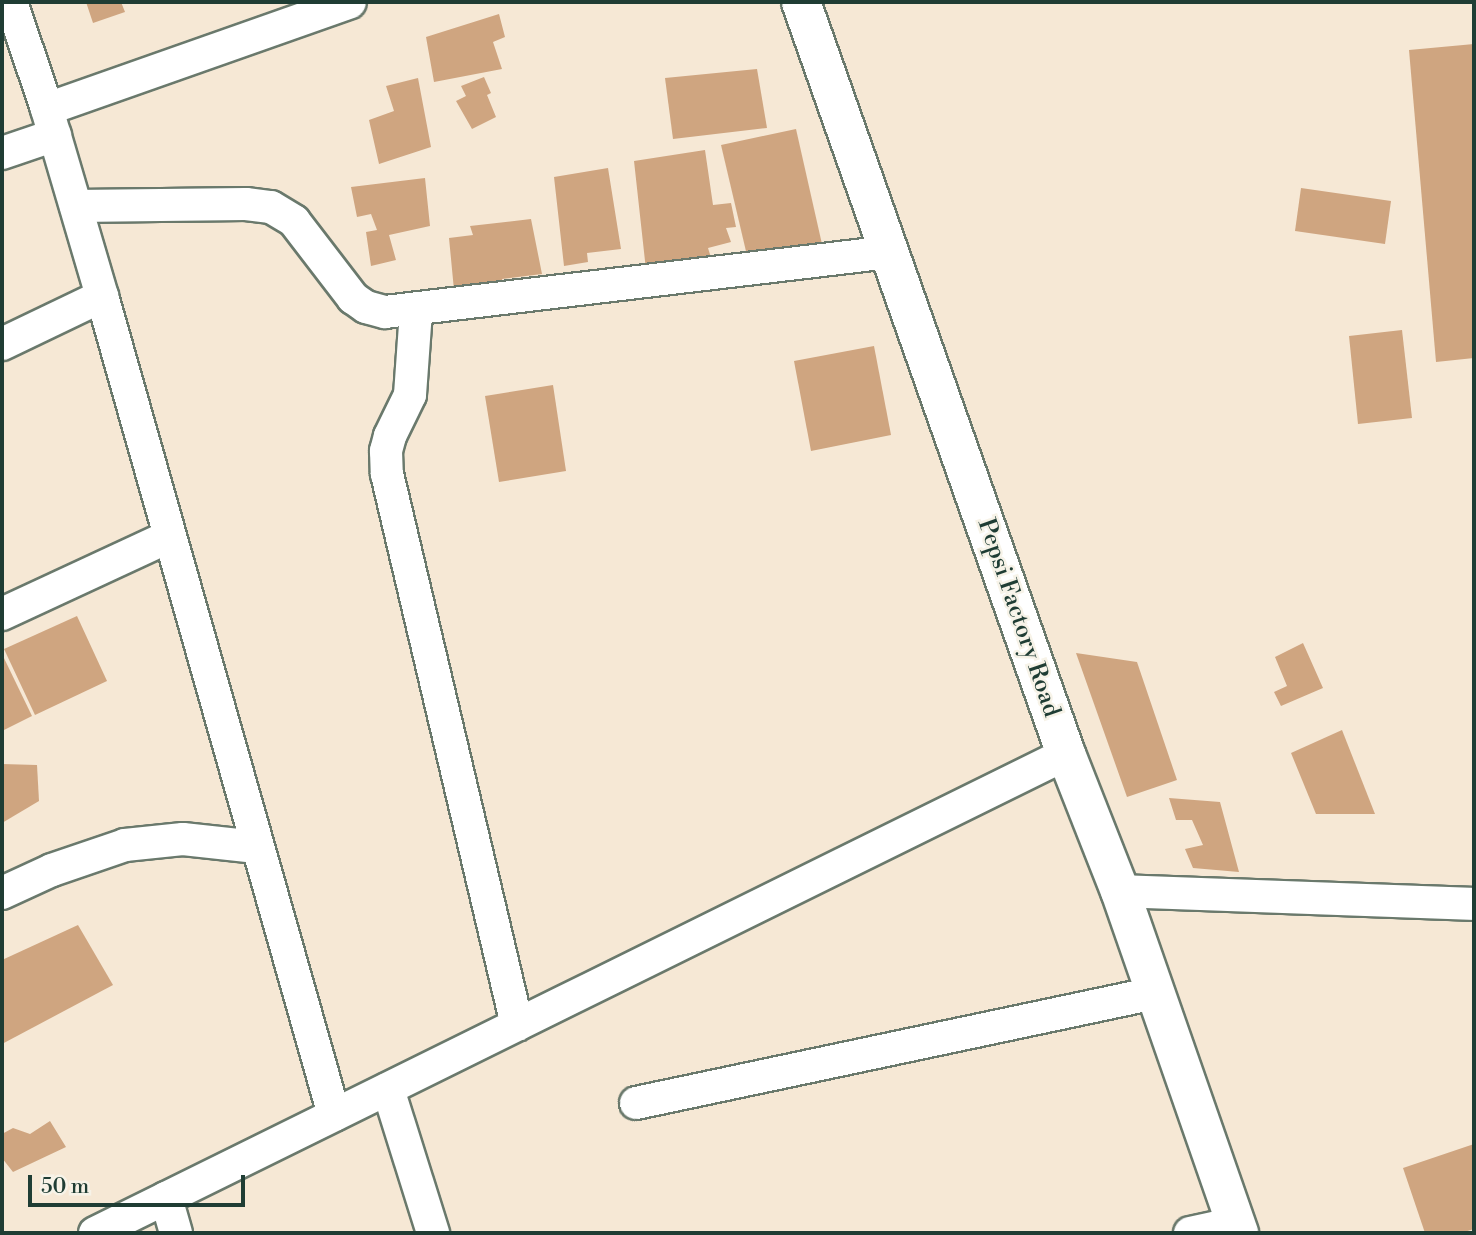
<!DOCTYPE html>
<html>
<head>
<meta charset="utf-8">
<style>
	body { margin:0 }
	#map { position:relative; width:1476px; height:1235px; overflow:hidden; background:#f6e8d5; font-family:"Libre Bodoni",serif }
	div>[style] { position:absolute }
	.building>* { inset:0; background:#cfa580 }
	.roads { filter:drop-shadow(2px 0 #6a796c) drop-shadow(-2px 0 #6a796c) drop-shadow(0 2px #6a796c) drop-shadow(0 -2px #6a796c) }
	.street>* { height:32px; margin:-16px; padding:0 16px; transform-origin:16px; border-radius:16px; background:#fff }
	.secondary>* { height:38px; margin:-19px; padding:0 19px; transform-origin:19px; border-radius:19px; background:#fff }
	span { translate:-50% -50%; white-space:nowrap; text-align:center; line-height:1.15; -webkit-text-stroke:5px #f7f3e8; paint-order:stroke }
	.street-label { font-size:24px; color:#1f3d34 }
	.frame { position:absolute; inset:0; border:4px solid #1f3d34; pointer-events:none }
	.scale { position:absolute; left:28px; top:1175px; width:217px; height:32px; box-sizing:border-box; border:4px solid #1f3d34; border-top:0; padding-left:9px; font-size:21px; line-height:24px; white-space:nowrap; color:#1f3d34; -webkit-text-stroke:5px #f7f3e8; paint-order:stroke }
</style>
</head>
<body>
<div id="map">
	<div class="building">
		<i style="clip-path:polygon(86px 2px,121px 2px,125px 12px,93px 23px)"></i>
		<i style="clip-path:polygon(499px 14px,505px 37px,493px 42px,502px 69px,434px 82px,426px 37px)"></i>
		<i style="clip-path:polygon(1474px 44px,1474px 358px,1436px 362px,1409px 50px)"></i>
		<i style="clip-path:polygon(757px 69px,767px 128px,673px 139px,665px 78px)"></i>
		<i style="clip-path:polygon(484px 77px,491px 93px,487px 95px,496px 117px,472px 129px,456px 101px,466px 96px,461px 86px)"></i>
		<i style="clip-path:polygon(418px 78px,431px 147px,379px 164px,369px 120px,394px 111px,386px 86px)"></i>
		<i style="clip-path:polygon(796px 129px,824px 253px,749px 264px,721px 145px)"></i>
		<i style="clip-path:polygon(705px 150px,713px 205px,731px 203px,736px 227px,726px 228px,731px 242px,708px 248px,713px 264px,646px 270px,634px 161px)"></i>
		<i style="clip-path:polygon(608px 168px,621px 249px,587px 253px,588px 262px,564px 266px,554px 177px)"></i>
		<i style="clip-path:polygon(425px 178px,430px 226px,389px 235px,396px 260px,371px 266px,366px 232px,377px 230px,371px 214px,357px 217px,351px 187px)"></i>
		<i style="clip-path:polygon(1301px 188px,1391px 201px,1385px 244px,1295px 231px)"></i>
		<i style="clip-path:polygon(531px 219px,542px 274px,502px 279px,504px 290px,479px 294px,478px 284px,454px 290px,449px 238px,473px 235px,470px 226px)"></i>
		<i style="clip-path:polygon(1402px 330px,1412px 418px,1358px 424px,1349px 336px)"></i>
		<i style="clip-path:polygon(874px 346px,891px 435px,811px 451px,794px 361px)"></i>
		<i style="clip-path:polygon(553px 385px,566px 471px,499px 482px,485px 396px)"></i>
		<i style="clip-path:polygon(77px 616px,107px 681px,35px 715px,4px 649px)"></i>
		<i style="clip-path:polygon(1303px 643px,1323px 688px,1281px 706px,1274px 692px,1287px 686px,1275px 657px)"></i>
		<i style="clip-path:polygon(1076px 653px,1137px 662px,1177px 780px,1127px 797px)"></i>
		<i style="clip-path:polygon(2px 654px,32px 716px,2px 731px)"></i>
		<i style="clip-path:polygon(1342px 730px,1375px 814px,1316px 814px,1291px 753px)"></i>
		<i style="clip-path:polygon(2px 764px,37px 765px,39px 801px,2px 823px)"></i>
		<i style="clip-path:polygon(1169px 798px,1220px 802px,1239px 872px,1193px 868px,1185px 849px,1203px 845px,1192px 820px,1176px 820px)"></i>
		<i style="clip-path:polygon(78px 925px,113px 985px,2px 1044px,2px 960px)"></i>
		<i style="clip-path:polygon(50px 1121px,66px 1147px,13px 1172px,2px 1158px,2px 1134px,13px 1128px,30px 1134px)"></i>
		<i style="clip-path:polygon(1474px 1144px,1474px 1229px,1461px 1233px,1425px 1233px,1403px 1168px)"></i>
	</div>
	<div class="roads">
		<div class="street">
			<i style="left:11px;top:2px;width:113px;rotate:71.4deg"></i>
			<i style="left:47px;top:109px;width:195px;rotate:73.6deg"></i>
			<i style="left:102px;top:296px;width:851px;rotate:74.18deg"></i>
			<i style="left:47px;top:109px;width:321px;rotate:-19.4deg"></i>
			<i style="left:2px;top:153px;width:56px;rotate:-18.8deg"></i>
			<i style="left:76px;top:206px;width:170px;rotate:-0.7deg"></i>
			<i style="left:246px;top:204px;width:25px;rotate:7deg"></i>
			<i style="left:271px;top:207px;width:27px;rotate:31deg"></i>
			<i style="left:294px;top:221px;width:97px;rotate:52.5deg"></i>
			<i style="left:353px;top:298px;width:16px;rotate:35deg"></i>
			<i style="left:366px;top:307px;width:20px;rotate:15deg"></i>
			<i style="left:385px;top:312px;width:509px;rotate:-6.78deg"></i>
			<i style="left:416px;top:311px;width:84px;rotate:94.1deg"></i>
			<i style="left:410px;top:395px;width:46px;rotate:116deg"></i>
			<i style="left:390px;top:436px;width:16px;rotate:105deg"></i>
			<i style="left:386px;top:451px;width:23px;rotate:88deg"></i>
			<i style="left:387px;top:474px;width:566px;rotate:76.72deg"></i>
			<i style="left:2px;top:344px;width:111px;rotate:-25.6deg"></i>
			<i style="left:2px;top:614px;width:183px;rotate:-24.9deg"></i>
			<i style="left:1120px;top:891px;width:354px;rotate:2.1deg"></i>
			<i style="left:2px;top:893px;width:55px;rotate:-24.7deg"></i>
			<i style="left:52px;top:870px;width:77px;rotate:-18.9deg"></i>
			<i style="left:125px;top:845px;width:58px;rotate:-5.9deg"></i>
			<i style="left:183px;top:839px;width:74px;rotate:6.2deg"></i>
			<i style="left:388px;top:1089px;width:151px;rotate:72.6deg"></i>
			<i style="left:636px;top:1103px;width:531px;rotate:-11.97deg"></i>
			<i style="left:166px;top:1198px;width:36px;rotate:74deg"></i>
			<i style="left:95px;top:1233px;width:1083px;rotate:-26.26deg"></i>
			<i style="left:1190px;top:1233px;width:47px;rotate:-12.3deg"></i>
		</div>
		<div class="secondary">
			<i style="left:801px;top:2px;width:797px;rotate:70.59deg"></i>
			<i style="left:1066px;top:754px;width:147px;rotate:68.5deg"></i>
			<i style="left:1120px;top:891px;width:362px;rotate:70.8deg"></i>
		</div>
	</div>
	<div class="street-label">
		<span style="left:1018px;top:618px;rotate:71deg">Pepsi Factory Road</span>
	</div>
	<div class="frame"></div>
	<div class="scale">50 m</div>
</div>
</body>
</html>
